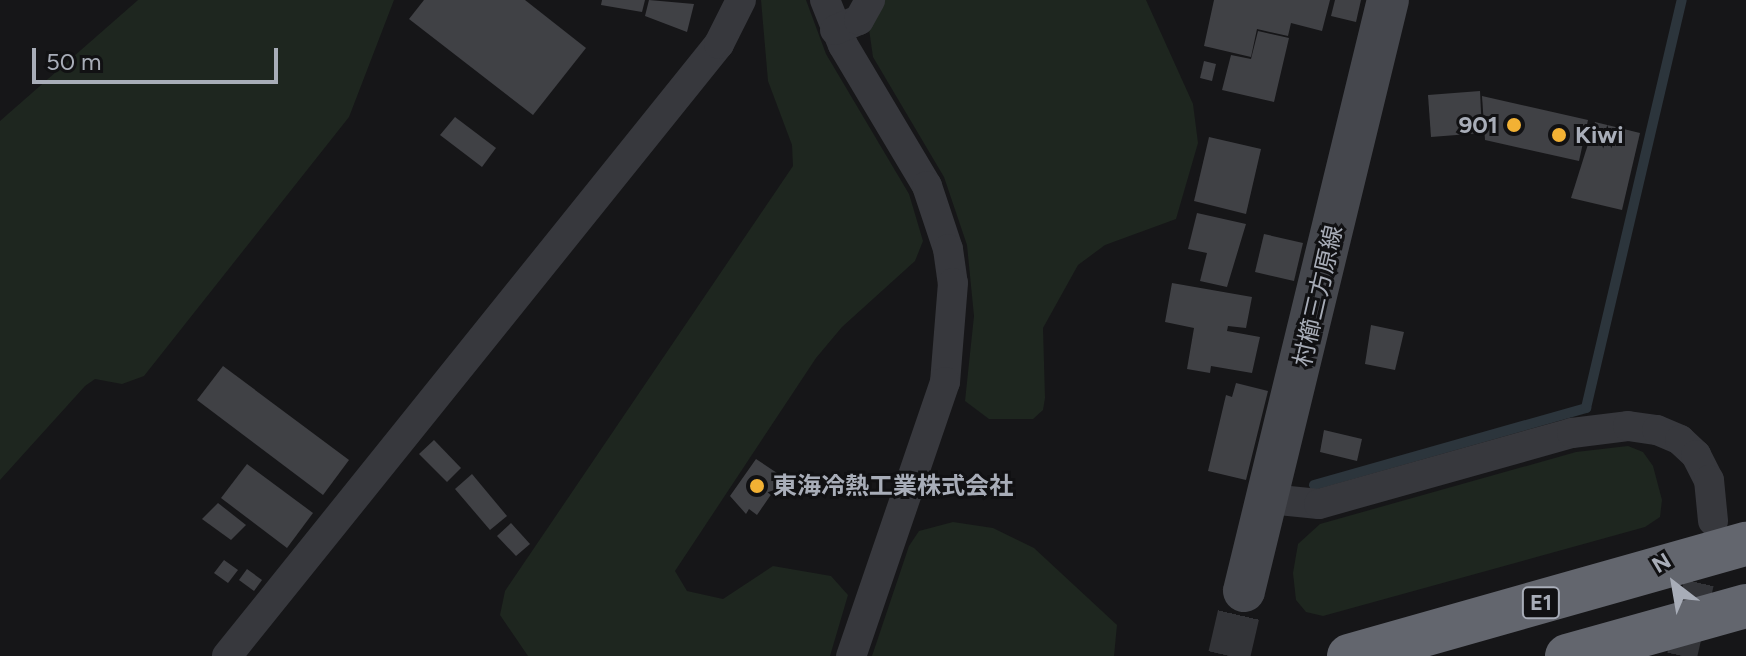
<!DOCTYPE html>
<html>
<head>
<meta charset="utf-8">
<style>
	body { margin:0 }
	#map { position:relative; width:1746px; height:656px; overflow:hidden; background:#161618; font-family:Figtree,"Noto Sans JP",sans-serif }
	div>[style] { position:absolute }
	.green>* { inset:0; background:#1e261f }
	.stream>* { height:10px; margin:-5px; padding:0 5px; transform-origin:5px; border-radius:5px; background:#2c353c }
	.building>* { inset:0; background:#404145 }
	.minor-tunnel>* { height:30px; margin-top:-15px; transform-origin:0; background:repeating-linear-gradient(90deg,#333438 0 30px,transparent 0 45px) }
	.secondary-tunnel>* { height:42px; margin-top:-21px; transform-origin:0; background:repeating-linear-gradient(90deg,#333438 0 42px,transparent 0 63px) }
	.minor>* { height:30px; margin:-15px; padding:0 15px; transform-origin:15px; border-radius:15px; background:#37383d }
	.secondary>* { height:42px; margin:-21px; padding:0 21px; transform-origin:21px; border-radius:21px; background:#45474d }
	.motorway>* { height:44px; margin:-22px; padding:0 22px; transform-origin:22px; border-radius:22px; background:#63666e }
	.dots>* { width:22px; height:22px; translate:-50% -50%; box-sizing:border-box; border:4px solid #111113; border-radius:50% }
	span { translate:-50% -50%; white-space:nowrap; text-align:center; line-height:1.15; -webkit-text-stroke:6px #111113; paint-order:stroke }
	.shield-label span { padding:2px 6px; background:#111113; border:2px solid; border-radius:6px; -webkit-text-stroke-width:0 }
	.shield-label { font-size:22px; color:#a8adb8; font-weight:700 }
	.poi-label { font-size:24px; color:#a8adb8; font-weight:700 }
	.right { translate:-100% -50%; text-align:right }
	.left { translate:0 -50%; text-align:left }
	.street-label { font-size:24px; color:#a8adb8 }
	.north { position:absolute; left:1634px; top:544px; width:80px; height:80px; -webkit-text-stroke:6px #111113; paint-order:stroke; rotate:329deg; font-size:22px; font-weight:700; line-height:32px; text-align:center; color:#a8adb8 }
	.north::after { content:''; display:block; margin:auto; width:28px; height:36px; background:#a8adb8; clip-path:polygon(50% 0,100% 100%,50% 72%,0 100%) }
	.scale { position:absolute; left:32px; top:48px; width:246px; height:36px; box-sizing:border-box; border:4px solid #a8adb8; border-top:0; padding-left:10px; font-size:24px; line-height:28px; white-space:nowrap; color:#a8adb8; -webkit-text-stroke:6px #111113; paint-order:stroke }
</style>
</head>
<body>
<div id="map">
	<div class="green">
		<i style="clip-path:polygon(138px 0,394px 0,349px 117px,144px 376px,122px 384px,95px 379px,85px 386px,0 480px,0 121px)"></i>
		<i style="clip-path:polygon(761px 0,806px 0,826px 54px,909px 194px,923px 241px,915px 261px,842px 327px,816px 358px,675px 571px,687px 591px,723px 599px,773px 566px,831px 576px,848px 595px,830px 656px,528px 656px,500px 615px,505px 591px,793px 166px,792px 145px,768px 81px)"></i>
		<i style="clip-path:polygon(881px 0,1146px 0,1193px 104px,1198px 143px,1176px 219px,1105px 245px,1078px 265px,1043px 328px,1045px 398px,1043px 410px,1033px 419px,989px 419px,965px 401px,974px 316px,967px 245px,944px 177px,873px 57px,869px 29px)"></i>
		<i style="clip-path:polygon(1628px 446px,1643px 452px,1653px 466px,1662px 500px,1660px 517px,1645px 527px,1323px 616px,1306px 612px,1296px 600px,1293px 573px,1298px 544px,1320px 524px,1576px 452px)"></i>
		<i style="clip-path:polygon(953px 522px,993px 528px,1034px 548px,1117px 625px,1114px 656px,872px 656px,909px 546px,919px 531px)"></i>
	</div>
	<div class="stream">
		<i style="left:1314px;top:485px;width:283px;rotate:-15.8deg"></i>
		<i style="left:1586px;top:408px;width:419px;rotate:-76.8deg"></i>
	</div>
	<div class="building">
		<i style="clip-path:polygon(424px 0,525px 0,586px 48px,533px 115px,409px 19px)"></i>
		<i style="clip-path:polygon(602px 0,645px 0,642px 12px,601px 5px)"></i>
		<i style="clip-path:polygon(649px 0,694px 4px,687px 32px,645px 16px)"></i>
		<i style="clip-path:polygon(1214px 0,1330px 0,1322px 31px,1291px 23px,1288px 36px,1257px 29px,1251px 57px,1204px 46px)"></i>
		<i style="clip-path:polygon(1335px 0,1361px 0,1356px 22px,1331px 16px)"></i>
		<i style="clip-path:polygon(1258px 31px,1289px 38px,1274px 102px,1222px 90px,1231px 55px,1251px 59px)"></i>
		<i style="clip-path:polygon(1204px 61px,1216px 64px,1212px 81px,1200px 78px)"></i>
		<i style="clip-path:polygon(1480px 91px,1482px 133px,1431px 137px,1428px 95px)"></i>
		<i style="clip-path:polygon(1482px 96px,1588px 120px,1579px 161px,1485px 140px)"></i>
		<i style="clip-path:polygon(455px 117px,496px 148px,482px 167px,440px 135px)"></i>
		<i style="clip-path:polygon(1595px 122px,1640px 133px,1622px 210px,1571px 198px)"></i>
		<i style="clip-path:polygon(1209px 137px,1261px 149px,1246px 214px,1194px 201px)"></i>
		<i style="clip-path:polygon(1197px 213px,1246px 224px,1227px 287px,1200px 281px,1207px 253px,1188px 249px)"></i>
		<i style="clip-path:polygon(1264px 234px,1303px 243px,1294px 281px,1255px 272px)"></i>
		<i style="clip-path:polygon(1172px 283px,1252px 297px,1246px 328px,1228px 326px,1227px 331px,1260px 337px,1252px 373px,1211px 366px,1210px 373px,1187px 369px,1194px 328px,1165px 322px)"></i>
		<i style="clip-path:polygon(1371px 325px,1404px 332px,1395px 370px,1365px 364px)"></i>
		<i style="clip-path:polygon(223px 366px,349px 460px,323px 495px,197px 400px)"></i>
		<i style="clip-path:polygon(1236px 383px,1268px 391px,1246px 480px,1208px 471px,1226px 395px,1232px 397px)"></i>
		<i style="clip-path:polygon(1324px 430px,1362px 439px,1357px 461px,1320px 452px)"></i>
		<i style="clip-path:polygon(434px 440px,461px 468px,447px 482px,419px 454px)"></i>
		<i style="clip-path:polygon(756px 459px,783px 477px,757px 515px,749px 509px,746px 514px,730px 496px)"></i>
		<i style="clip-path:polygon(247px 464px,313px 513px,287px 548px,221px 498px)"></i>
		<i style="clip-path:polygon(472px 474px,507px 516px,490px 530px,455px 489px)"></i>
		<i style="clip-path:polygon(218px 503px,246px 525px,231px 540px,202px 519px)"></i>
		<i style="clip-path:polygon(511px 523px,530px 544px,516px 556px,497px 536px)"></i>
		<i style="clip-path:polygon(224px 560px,238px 570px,228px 583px,214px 573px)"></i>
		<i style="clip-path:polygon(247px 569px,262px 580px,254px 591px,239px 580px)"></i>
	</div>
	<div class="minor-tunnel">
		<i style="left:1682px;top:656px;width:116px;rotate:-77deg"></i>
	</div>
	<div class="secondary-tunnel">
		<i style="left:1229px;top:656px;width:67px;rotate:-77deg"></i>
	</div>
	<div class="minor">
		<i style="left:825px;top:0;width:48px;rotate:68.2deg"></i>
		<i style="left:843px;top:45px;width:164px;rotate:59.2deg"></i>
		<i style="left:927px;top:186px;width:66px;rotate:71.6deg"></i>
		<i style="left:948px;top:249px;width:34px;rotate:82deg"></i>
		<i style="left:953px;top:283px;width:99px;rotate:94.6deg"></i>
		<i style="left:945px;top:382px;width:290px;rotate:108.9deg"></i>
		<i style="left:835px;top:30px;width:26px;rotate:-23deg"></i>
		<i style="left:859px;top:20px;width:23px;rotate:-61deg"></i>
		<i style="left:1269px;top:499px;width:50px;rotate:5.7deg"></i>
		<i style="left:1319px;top:504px;width:263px;rotate:-15.7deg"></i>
		<i style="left:1572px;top:433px;width:56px;rotate:-7.1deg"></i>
		<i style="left:1628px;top:426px;width:29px;rotate:8deg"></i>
		<i style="left:1657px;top:430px;width:25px;rotate:23deg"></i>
		<i style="left:1680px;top:440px;width:22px;rotate:43deg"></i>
		<i style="left:1696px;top:455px;width:28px;rotate:63deg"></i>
		<i style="left:1709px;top:480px;width:41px;rotate:84.4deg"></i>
		<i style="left:227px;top:656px;width:785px;rotate:-51.2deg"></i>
		<i style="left:719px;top:44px;width:49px;rotate:-63.4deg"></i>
	</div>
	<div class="secondary">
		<i style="left:1244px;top:591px;width:608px;rotate:-76.31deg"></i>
	</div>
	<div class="motorway">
		<i style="left:1349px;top:656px;width:412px;rotate:-15.8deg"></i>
		<i style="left:1567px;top:656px;width:186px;rotate:-15.6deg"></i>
	</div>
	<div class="dots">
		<i style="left:1514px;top:125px;background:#f2b134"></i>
		<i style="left:1559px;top:135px;background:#f2b134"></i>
		<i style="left:757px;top:486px;background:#f2b134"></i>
	</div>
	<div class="shield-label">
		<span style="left:1541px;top:603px">E1</span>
	</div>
	<div class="poi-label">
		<span class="right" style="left:1498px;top:125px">901</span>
		<span class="left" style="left:1575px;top:135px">Kiwi</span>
		<span class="left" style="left:773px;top:486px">東海冷熱工業株式会社</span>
	</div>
	<div class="street-label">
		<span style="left:1318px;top:296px;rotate:-77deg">村櫛三方原線</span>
	</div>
	<div class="north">N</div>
	<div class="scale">50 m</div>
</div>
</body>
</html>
